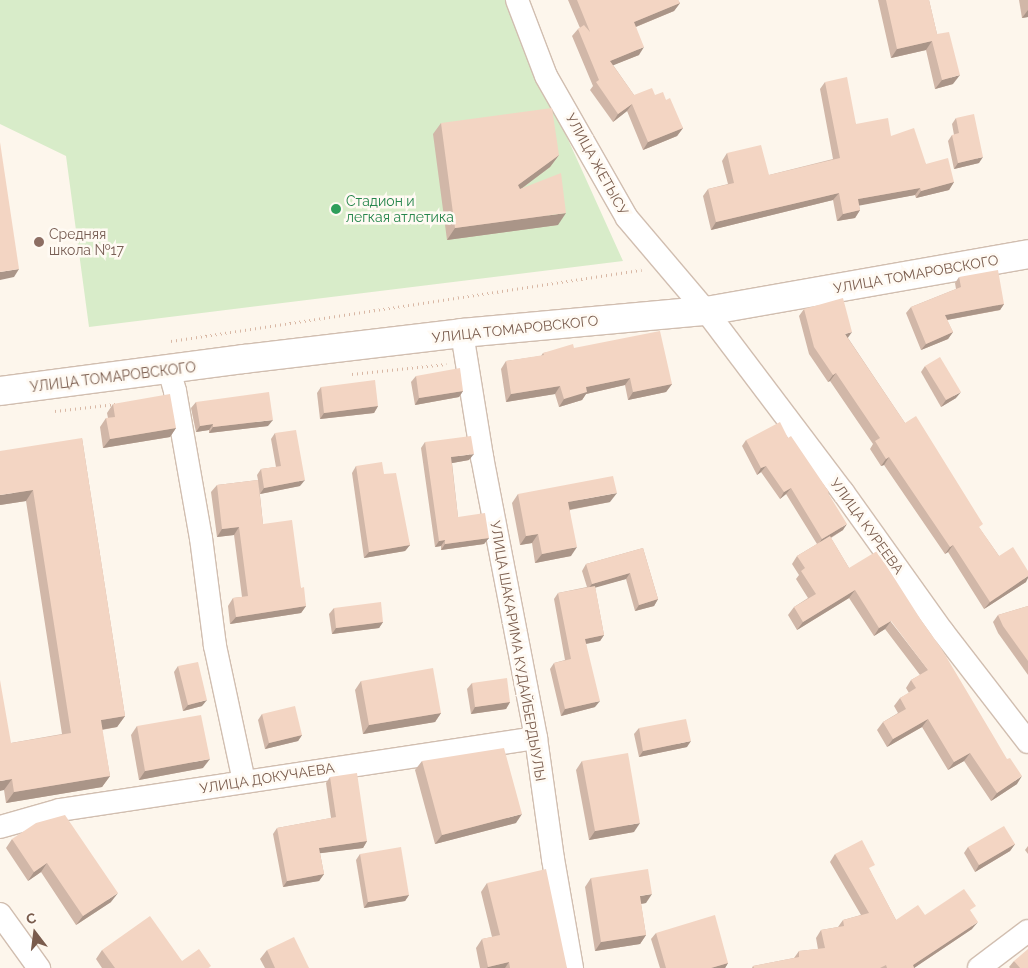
<!DOCTYPE html>
<html>
<head>
<meta charset="utf-8">
<style>
	body { margin:0 }
	#map { position:relative; width:1028px; height:968px; overflow:hidden; background:#fdf6ec; font-family:Raleway,sans-serif }
	div>[style] { position:absolute }
	.green>* { inset:0; background:#d8ecc9 }
	.path>* { height:3px; margin-top:-1.5px; transform-origin:0; background:repeating-linear-gradient(90deg,#d9b8a5 0 1px,transparent 0 5px) }
	.roads { filter:drop-shadow(1px 0 #d1beb0) drop-shadow(-1px 0 #d1beb0) drop-shadow(0 1px #d1beb0) drop-shadow(0 -1px #d1beb0) }
	.street>* { height:22px; margin:-11px; padding:0 11px; transform-origin:11px; border-radius:11px; background:#fff }
	.secondary>* { height:28px; margin:-14px; padding:0 14px; transform-origin:14px; border-radius:14px; background:#fff }
	.wall>* { inset:0; background:#d1b7a8 }
	.shaded-wall>* { inset:0; background:#aa9588 }
	.building>* { inset:0; background:#f3d5c3 }
	.dots>* { width:14px; height:14px; translate:-50% -50%; box-sizing:border-box; border:2px solid #fffaf3; border-radius:50% }
	span { translate:-50% -50%; white-space:nowrap; text-align:center; line-height:1.15; -webkit-text-stroke:5px #fffaf3; paint-order:stroke }
	.street-label { font-size:14px; color:#7a5c4d }
	.leisure-label { font-size:14px; color:#27864d }
	.left { translate:0 -50%; text-align:left }
	.education-label { font-size:14px; color:#785e54 }
	.north { position:absolute; left:10px; top:908px; width:50px; height:50px; -webkit-text-stroke:4px #fffaf3; paint-order:stroke; rotate:345deg; font-size:14px; font-weight:700; line-height:20px; text-align:center; color:#7a5c4d }
	.north::after { content:''; display:block; margin:auto; width:18px; height:22px; background:#7a5c4d; clip-path:polygon(50% 0,100% 100%,50% 72%,0 100%) }
</style>
</head>
<body>
<div id="map">
	<div class="green">
		<i style="clip-path:polygon(0 0,505px 0,623px 261px,89px 327px,66px 156px,0 124px)"></i>
	</div>
	<div class="path">
		<i style="left:171px;top:341px;width:476px;rotate:-8.6deg"></i>
		<i style="left:352px;top:374px;width:95px;rotate:-6.1deg"></i>
		<i style="left:55px;top:411px;width:61px;rotate:-6.5deg"></i>
	</div>
	<div class="roads">
		<div class="street">
			<i style="left:517px;top:0;width:81px;rotate:69.1deg"></i>
			<i style="left:546px;top:76px;width:163px;rotate:60.3deg"></i>
			<i style="left:627px;top:218px;width:122px;rotate:49.7deg"></i>
			<i style="left:706px;top:311px;width:227px;rotate:52.9deg"></i>
			<i style="left:843px;top:492px;width:172px;rotate:54.5deg"></i>
			<i style="left:943px;top:632px;width:139px;rotate:52.3deg"></i>
			<i style="left:462px;top:333px;width:126px;rotate:80.8deg"></i>
			<i style="left:482px;top:457px;width:286px;rotate:79.1deg"></i>
			<i style="left:536px;top:738px;width:122px;rotate:82deg"></i>
			<i style="left:553px;top:859px;width:111px;rotate:80.1deg"></i>
			<i style="left:169px;top:370px;width:22px;rotate:74deg"></i>
			<i style="left:175px;top:391px;width:149px;rotate:80deg"></i>
			<i style="left:201px;top:538px;width:109px;rotate:82.6deg"></i>
			<i style="left:215px;top:646px;width:138px;rotate:77.9deg"></i>
			<i style="left:0;top:827px;width:62px;rotate:-15.8deg"></i>
			<i style="left:60px;top:810px;width:481px;rotate:-8.6deg"></i>
			<i style="left:0;top:914px;width:67px;rotate:54.2deg"></i>
			<i style="left:979px;top:968px;width:61px;rotate:-37.1deg"></i>
		</div>
		<div class="secondary">
			<i style="left:0;top:391px;width:246px;rotate:-7.5deg"></i>
			<i style="left:244px;top:359px;width:220px;rotate:-6.8deg"></i>
			<i style="left:462px;top:333px;width:245px;rotate:-5.2deg"></i>
			<i style="left:706px;top:311px;width:327px;rotate:-10deg"></i>
		</div>
	</div>
	<div class="wall">
		<i style="clip-path:polygon(568px 0,678px 0,680px 3px,674px 11px,636px 27px,639px 55px,613px 65px,634px 95px,655px 95px,666px 100px,683px 128px,677px 136px,643px 150px,627px 111px,613px 122px,590px 90px,593px 86px,572px 36px,578px 29px,580px 28px)"></i>
		<i style="clip-path:polygon(878px 0,929px 0,937px 34px,953px 84px,935px 89px,926px 50px,891px 58px)"></i>
		<i style="clip-path:polygon(1019px 0,1028px 0,1028px 17px,1022px 18px)"></i>
		<i style="clip-path:polygon(825px 82px,856px 124px,891px 136px,926px 164px,954px 182px,949px 190px,916px 198px,915px 195px,859px 205px,860px 210px,855px 218px,837px 221px,833px 200px,711px 230px,703px 196px,708px 189px,728px 184px,722px 161px,727px 153px,769px 175px,833px 159px,820px 89px)"></i>
		<i style="clip-path:polygon(956px 118px,979px 163px,954px 169px,948px 141px,952px 135px,954px 135px,952px 124px)"></i>
		<i style="clip-path:polygon(441px 123px,559px 155px,550px 167px,521px 189px,558px 225px,447px 240px,433px 134px)"></i>
		<i style="clip-path:polygon(959px 277px,1004px 304px,1000px 310px,947px 320px,953px 332px,948px 339px,921px 350px,906px 313px,911px 307px,956px 289px,955px 283px)"></i>
		<i style="clip-path:polygon(804px 309px,848px 338px,905px 423px,980px 529px,999px 556px,1026px 582px,984px 609px,948px 552px,945px 554px,884px 465px,881px 466px,870px 449px,873px 444px,830px 381px,828px 382px,809px 354px,799px 316px)"></i>
		<i style="clip-path:polygon(574px 348px,672px 384px,666px 392px,628px 400px,625px 385px,586px 394px,582px 400px,559px 407px,555px 394px,506px 402px,501px 369px,506px 361px,541px 356px,543px 353px)"></i>
		<i style="clip-path:polygon(925px 366px,956px 398px,941px 407px,921px 372px)"></i>
		<i style="clip-path:polygon(416px 376px,463px 391px,459px 397px,415px 405px,411px 382px)"></i>
		<i style="clip-path:polygon(321px 387px,378px 406px,374px 413px,320px 419px,317px 393px)"></i>
		<i style="clip-path:polygon(196px 402px,268px 426px,209px 433px,209px 430px,196px 432px,191px 408px)"></i>
		<i style="clip-path:polygon(113px 404px,176px 428px,170px 437px,103px 448px,100px 427px,106px 418px,108px 418px,107px 413px)"></i>
		<i style="clip-path:polygon(275px 433px,300px 486px,260px 494px,259px 486px,263px 524px,301px 588px,306px 606px,301px 613px,230px 624px,228px 606px,233px 598px,242px 597px,234px 535px,217px 537px,211px 492px,217px 485px,258px 480px,257px 475px,261px 469px,276px 467px,271px 439px)"></i>
		<i style="clip-path:polygon(82px 438px,125px 716px,117px 727px,102px 730px,110px 776px,102px 787px,6px 803px,4px 790px,11px 743px,62px 734px,26px 501px,0 505px)"></i>
		<i style="clip-path:polygon(788px 438px,829px 492px,828px 494px,843px 530px,831px 538px,849px 568px,1017px 784px,991px 801px,964px 761px,948px 770px,922px 727px,887px 747px,877px 730px,883px 722px,898px 713px,894px 706px,900px 698px,909px 693px,906px 688px,911px 680px,920px 675px,885px 629px,874px 636px,849px 598px,797px 630px,788px 615px,794px 607px,808px 598px,796px 579px,799px 575px,792px 564px,797px 556px,817px 544px,786px 494px,780px 499px,761px 472px,757px 475px,742px 446px,746px 440px)"></i>
		<i style="clip-path:polygon(425px 442px,469px 460px,452px 463px,458px 517px,489px 538px,484px 544px,441px 550px,441px 546px,435px 547px,421px 448px)"></i>
		<i style="clip-path:polygon(356px 466px,384px 474px,410px 545px,405px 551px,364px 558px,352px 473px)"></i>
		<i style="clip-path:polygon(518px 494px,610px 502px,570px 510px,571px 556px,535px 563px,532px 543px,520px 545px,512px 503px)"></i>
		<i style="clip-path:polygon(643px 548px,658px 599px,654px 606px,635px 611px,626px 579px,595px 587px,604px 635px,600px 641px,586px 644px,595px 707px,561px 716px,550px 669px,554px 663px,565px 660px,554px 599px,558px 593px,587px 587px,582px 571px,586px 564px)"></i>
		<i style="clip-path:polygon(1028px 606px,1028px 675px,998px 633px,993px 622px,998px 615px)"></i>
		<i style="clip-path:polygon(334px 608px,383px 622px,379px 628px,332px 634px,329px 614px)"></i>
		<i style="clip-path:polygon(178px 666px,202px 706px,183px 711px,174px 672px)"></i>
		<i style="clip-path:polygon(361px 681px,441px 713px,435px 722px,363px 734px,355px 690px)"></i>
		<i style="clip-path:polygon(472px 683px,510px 702px,506px 709px,471px 714px,467px 689px)"></i>
		<i style="clip-path:polygon(262px 714px,302px 735px,298px 741px,265px 749px,258px 720px)"></i>
		<i style="clip-path:polygon(137px 726px,203px 768px,139px 780px,131px 735px)"></i>
		<i style="clip-path:polygon(639px 728px,687px 747px,639px 757px,634px 734px)"></i>
		<i style="clip-path:polygon(422px 761px,516px 823px,435px 844px,415px 770px)"></i>
		<i style="clip-path:polygon(582px 761px,634px 832px,589px 840px,576px 770px)"></i>
		<i style="clip-path:polygon(330px 777px,367px 841px,363px 848px,320px 853px,324px 874px,319px 881px,283px 887px,273px 834px,277px 828px,331px 818px,326px 783px)"></i>
		<i style="clip-path:polygon(12px 839px,111px 902px,76px 925px,41px 872px,28px 881px,6px 848px)"></i>
		<i style="clip-path:polygon(1015px 844px,1010px 851px,975px 872px,964px 853px,968px 847px)"></i>
		<i style="clip-path:polygon(1028px 846px,1028px 854px,1025px 850px)"></i>
		<i style="clip-path:polygon(360px 854px,409px 895px,405px 901px,364px 908px,356px 860px)"></i>
		<i style="clip-path:polygon(835px 854px,870px 871px,896px 920px,925px 915px,972px 913px,972px 929px,914px 968px,752px 968px,753px 966px,794px 958px,799px 951px,818px 949px,816px 938px,821px 930px,838px 927px,843px 920px,861px 915px,830px 862px)"></i>
		<i style="clip-path:polygon(591px 878px,646px 903px,641px 904px,646px 935px,640px 944px,595px 951px,585px 887px)"></i>
		<i style="clip-path:polygon(487px 883px,567px 968px,480px 968px,476px 948px,482px 939px,492px 937px,481px 892px)"></i>
		<i style="clip-path:polygon(656px 933px,728px 963px,725px 968px,660px 968px,651px 939px)"></i>
		<i style="clip-path:polygon(102px 950px,182px 961px,210px 968px,102px 968px,96px 959px)"></i>
		<i style="clip-path:polygon(267px 950px,309px 968px,265px 968px,260px 959px)"></i>
		<i style="clip-path:polygon(1014px 961px,1028px 968px,1010px 968px,1009px 967px)"></i>
	</div>
	<div class="shaded-wall">
		<i style="clip-path:polygon(680px 3px,674px 11px,628px 30px,634px 22px)"></i>
		<i style="clip-path:polygon(1028px 10px,1028px 17px,1022px 18px)"></i>
		<i style="clip-path:polygon(932px 41px,926px 50px,891px 58px,897px 49px)"></i>
		<i style="clip-path:polygon(644px 47px,639px 55px,604px 69px,610px 61px)"></i>
		<i style="clip-path:polygon(960px 75px,953px 84px,935px 89px,942px 80px)"></i>
		<i style="clip-path:polygon(632px 104px,627px 111px,613px 122px,618px 114px)"></i>
		<i style="clip-path:polygon(683px 128px,677px 136px,643px 150px,648px 142px)"></i>
		<i style="clip-path:polygon(559px 155px,550px 167px,510px 197px,518px 185px)"></i>
		<i style="clip-path:polygon(983px 157px,979px 163px,954px 169px,958px 163px)"></i>
		<i style="clip-path:polygon(954px 182px,949px 190px,916px 198px,921px 191px)"></i>
		<i style="clip-path:polygon(920px 188px,915px 195px,852px 207px,858px 199px)"></i>
		<i style="clip-path:polygon(839px 193px,833px 200px,711px 230px,716px 222px)"></i>
		<i style="clip-path:polygon(860px 210px,855px 218px,837px 221px,843px 214px)"></i>
		<i style="clip-path:polygon(566px 213px,558px 225px,447px 240px,455px 228px)"></i>
		<i style="clip-path:polygon(19px 269px,14px 277px,0 280px,0 272px)"></i>
		<i style="clip-path:polygon(1004px 304px,1000px 310px,941px 321px,945px 315px)"></i>
		<i style="clip-path:polygon(852px 332px,847px 339px,845px 334px)"></i>
		<i style="clip-path:polygon(953px 332px,948px 339px,921px 350px,926px 344px)"></i>
		<i style="clip-path:polygon(836px 373px,830px 381px,828px 382px,833px 375px)"></i>
		<i style="clip-path:polygon(630px 378px,625px 385px,586px 394px,582px 400px,559px 407px,564px 399px,586px 387px)"></i>
		<i style="clip-path:polygon(672px 384px,666px 392px,628px 400px,633px 392px)"></i>
		<i style="clip-path:polygon(560px 386px,555px 394px,506px 402px,511px 394px)"></i>
		<i style="clip-path:polygon(463px 391px,459px 397px,415px 405px,419px 398px)"></i>
		<i style="clip-path:polygon(961px 392px,956px 398px,941px 407px,946px 400px)"></i>
		<i style="clip-path:polygon(378px 406px,374px 413px,320px 419px,324px 413px)"></i>
		<i style="clip-path:polygon(273px 420px,268px 426px,209px 433px,213px 427px)"></i>
		<i style="clip-path:polygon(213px 424px,209px 430px,196px 432px,200px 426px)"></i>
		<i style="clip-path:polygon(176px 428px,170px 437px,103px 448px,110px 439px)"></i>
		<i style="clip-path:polygon(474px 454px,469px 460px,447px 464px,451px 457px)"></i>
		<i style="clip-path:polygon(889px 457px,884px 465px,881px 466px,886px 459px)"></i>
		<i style="clip-path:polygon(766px 466px,761px 472px,757px 475px,761px 468px)"></i>
		<i style="clip-path:polygon(305px 480px,300px 486px,260px 494px,264px 488px)"></i>
		<i style="clip-path:polygon(791px 488px,786px 494px,780px 499px,784px 492px)"></i>
		<i style="clip-path:polygon(33px 490px,26px 501px,0 505px,0 495px)"></i>
		<i style="clip-path:polygon(617px 493px,610px 502px,562px 511px,568px 502px)"></i>
		<i style="clip-path:polygon(847px 524px,843px 530px,818px 545px,822px 539px)"></i>
		<i style="clip-path:polygon(239px 527px,234px 535px,217px 537px,222px 529px)"></i>
		<i style="clip-path:polygon(538px 534px,532px 543px,520px 545px,526px 536px)"></i>
		<i style="clip-path:polygon(489px 538px,484px 544px,441px 550px,445px 544px)"></i>
		<i style="clip-path:polygon(445px 540px,441px 546px,435px 547px,439px 541px)"></i>
		<i style="clip-path:polygon(410px 545px,405px 551px,364px 558px,369px 552px)"></i>
		<i style="clip-path:polygon(953px 545px,948px 552px,945px 554px,950px 547px)"></i>
		<i style="clip-path:polygon(577px 547px,571px 556px,535px 563px,542px 554px)"></i>
		<i style="clip-path:polygon(630px 573px,626px 579px,587px 590px,592px 584px)"></i>
		<i style="clip-path:polygon(1028px 576px,1028px 578px,1026px 582px,984px 609px,990px 602px)"></i>
		<i style="clip-path:polygon(855px 590px,849px 598px,797px 630px,803px 622px)"></i>
		<i style="clip-path:polygon(658px 599px,654px 606px,635px 611px,639px 605px)"></i>
		<i style="clip-path:polygon(306px 606px,301px 613px,230px 624px,236px 617px)"></i>
		<i style="clip-path:polygon(891px 621px,885px 629px,874px 636px,879px 628px)"></i>
		<i style="clip-path:polygon(383px 622px,379px 628px,332px 634px,336px 628px)"></i>
		<i style="clip-path:polygon(604px 635px,600px 641px,580px 645px,585px 639px)"></i>
		<i style="clip-path:polygon(207px 700px,202px 706px,183px 711px,188px 705px)"></i>
		<i style="clip-path:polygon(600px 701px,595px 707px,561px 716px,565px 709px)"></i>
		<i style="clip-path:polygon(510px 702px,506px 709px,471px 714px,475px 707px)"></i>
		<i style="clip-path:polygon(441px 713px,435px 722px,363px 734px,369px 725px)"></i>
		<i style="clip-path:polygon(125px 716px,117px 727px,93px 731px,101px 720px)"></i>
		<i style="clip-path:polygon(928px 719px,922px 727px,887px 747px,893px 739px)"></i>
		<i style="clip-path:polygon(302px 735px,298px 741px,265px 749px,269px 743px)"></i>
		<i style="clip-path:polygon(691px 741px,687px 747px,639px 757px,643px 751px)"></i>
		<i style="clip-path:polygon(970px 753px,964px 761px,948px 770px,954px 762px)"></i>
		<i style="clip-path:polygon(210px 759px,203px 768px,139px 780px,145px 771px)"></i>
		<i style="clip-path:polygon(110px 776px,102px 787px,6px 803px,14px 792px)"></i>
		<i style="clip-path:polygon(1022px 776px,1017px 784px,991px 801px,997px 793px)"></i>
		<i style="clip-path:polygon(12px 779px,4px 790px,0 791px,0 781px)"></i>
		<i style="clip-path:polygon(522px 814px,516px 823px,435px 844px,442px 835px)"></i>
		<i style="clip-path:polygon(640px 823px,634px 832px,589px 840px,595px 831px)"></i>
		<i style="clip-path:polygon(367px 841px,363px 848px,314px 854px,319px 848px)"></i>
		<i style="clip-path:polygon(1015px 844px,1010px 851px,975px 872px,979px 865px)"></i>
		<i style="clip-path:polygon(47px 863px,41px 872px,28px 881px,34px 872px)"></i>
		<i style="clip-path:polygon(324px 874px,319px 881px,283px 887px,287px 881px)"></i>
		<i style="clip-path:polygon(118px 893px,111px 902px,76px 925px,83px 916px)"></i>
		<i style="clip-path:polygon(652px 894px,646px 903px,633px 905px,640px 896px)"></i>
		<i style="clip-path:polygon(409px 895px,405px 901px,364px 908px,368px 902px)"></i>
		<i style="clip-path:polygon(978px 922px,972px 929px,914px 968px,913px 965px)"></i>
		<i style="clip-path:polygon(646px 935px,640px 944px,595px 951px,601px 942px)"></i>
		<i style="clip-path:polygon(509px 962px,505px 968px,487px 968px,488px 967px)"></i>
		<i style="clip-path:polygon(728px 963px,725px 968px,711px 968px)"></i>
	</div>
	<div class="building">
		<i style="clip-path:polygon(577px 0,678px 0,680px 3px,634px 22px,644px 47px,610px 61px,634px 95px,652px 88px,655px 95px,663px 92px,666px 100px,670px 98px,683px 128px,648px 142px,632px 104px,618px 114px,596px 82px,599px 80px,578px 29px,584px 25px,590px 32px)"></i>
		<i style="clip-path:polygon(886px 0,929px 0,937px 34px,949px 32px,960px 75px,942px 80px,932px 41px,897px 49px)"></i>
		<i style="clip-path:polygon(847px 77px,856px 124px,888px 118px,891px 136px,914px 128px,926px 164px,948px 158px,954px 182px,921px 191px,920px 188px,858px 199px,860px 210px,843px 214px,839px 193px,716px 222px,708px 189px,734px 183px,727px 153px,761px 145px,769px 175px,840px 158px,825px 82px)"></i>
		<i style="clip-path:polygon(552px 108px,559px 155px,518px 185px,520px 189px,561px 173px,566px 213px,455px 228px,441px 123px)"></i>
		<i style="clip-path:polygon(974px 114px,983px 157px,958px 163px,952px 135px,959px 133px,956px 118px)"></i>
		<i style="clip-path:polygon(0 142px,19px 269px,0 272px)"></i>
		<i style="clip-path:polygon(998px 270px,1004px 304px,945px 315px,953px 332px,926px 344px,911px 307px,961px 287px,959px 277px)"></i>
		<i style="clip-path:polygon(843px 298px,852px 332px,845px 334px,905px 423px,916px 416px,983px 524px,979px 527px,999px 556px,1013px 547px,1028px 571px,1028px 576px,990px 602px,953px 545px,950px 547px,889px 457px,886px 459px,875px 441px,880px 438px,836px 373px,833px 375px,814px 347px,804px 309px)"></i>
		<i style="clip-path:polygon(660px 331px,672px 384px,633px 392px,630px 378px,586px 387px,587px 392px,564px 399px,560px 386px,511px 394px,506px 361px,544px 355px,543px 353px,573px 344px,574px 348px)"></i>
		<i style="clip-path:polygon(940px 357px,961px 392px,946px 400px,925px 366px)"></i>
		<i style="clip-path:polygon(460px 368px,463px 391px,419px 398px,416px 376px)"></i>
		<i style="clip-path:polygon(375px 380px,378px 406px,324px 413px,321px 387px)"></i>
		<i style="clip-path:polygon(269px 392px,273px 420px,213px 427px,213px 424px,200px 426px,196px 402px)"></i>
		<i style="clip-path:polygon(170px 394px,176px 428px,110px 439px,106px 418px,115px 417px,113px 404px)"></i>
		<i style="clip-path:polygon(780px 422px,788px 438px,791px 436px,829px 492px,828px 493px,847px 524px,822px 539px,791px 488px,784px 492px,766px 466px,761px 468px,746px 440px)"></i>
		<i style="clip-path:polygon(296px 430px,305px 480px,264px 488px,261px 469px,281px 466px,275px 433px)"></i>
		<i style="clip-path:polygon(471px 436px,474px 454px,451px 457px,458px 517px,485px 513px,489px 538px,445px 544px,445px 540px,439px 541px,425px 442px)"></i>
		<i style="clip-path:polygon(82px 438px,125px 716px,101px 720px,110px 776px,14px 792px,12px 779px,0 781px,0 680px,11px 743px,71px 733px,33px 490px,0 495px,0 451px)"></i>
		<i style="clip-path:polygon(382px 462px,384px 474px,396px 473px,410px 545px,369px 552px,356px 466px)"></i>
		<i style="clip-path:polygon(613px 476px,617px 493px,568px 502px,577px 547px,542px 554px,538px 534px,526px 536px,518px 494px)"></i>
		<i style="clip-path:polygon(258px 480px,263px 524px,292px 520px,301px 588px,304px 587px,306px 606px,236px 617px,233px 598px,248px 596px,239px 527px,222px 529px,217px 485px)"></i>
		<i style="clip-path:polygon(830px 536px,849px 568px,877px 551px,921px 620px,941px 648px,1007px 759px,1010px 758px,1022px 776px,997px 793px,970px 753px,954px 762px,928px 719px,893px 739px,883px 722px,906px 709px,900px 698px,916px 688px,911px 680px,928px 670px,891px 621px,879px 628px,855px 590px,803px 622px,794px 607px,816px 594px,801px 571px,805px 568px,797px 556px)"></i>
		<i style="clip-path:polygon(643px 548px,658px 599px,639px 605px,630px 573px,592px 584px,586px 564px)"></i>
		<i style="clip-path:polygon(595px 586px,604px 635px,585px 639px,600px 701px,565px 709px,554px 663px,571px 659px,558px 593px)"></i>
		<i style="clip-path:polygon(381px 602px,383px 622px,336px 628px,334px 608px)"></i>
		<i style="clip-path:polygon(1028px 606px,1028px 661px,1003px 626px,998px 615px)"></i>
		<i style="clip-path:polygon(198px 662px,207px 700px,188px 705px,178px 666px)"></i>
		<i style="clip-path:polygon(433px 668px,441px 713px,369px 725px,361px 681px)"></i>
		<i style="clip-path:polygon(507px 678px,510px 702px,475px 707px,472px 683px)"></i>
		<i style="clip-path:polygon(295px 706px,302px 735px,269px 743px,262px 714px)"></i>
		<i style="clip-path:polygon(201px 715px,210px 759px,145px 771px,137px 726px)"></i>
		<i style="clip-path:polygon(686px 719px,691px 741px,643px 751px,639px 728px)"></i>
		<i style="clip-path:polygon(504px 748px,522px 814px,442px 835px,422px 761px)"></i>
		<i style="clip-path:polygon(628px 753px,640px 823px,595px 831px,582px 761px)"></i>
		<i style="clip-path:polygon(357px 773px,367px 841px,319px 848px,324px 874px,287px 881px,277px 828px,336px 817px,330px 777px)"></i>
		<i style="clip-path:polygon(65px 815px,118px 893px,83px 916px,47px 863px,34px 872px,12px 839px,36px 823px)"></i>
		<i style="clip-path:polygon(1004px 826px,1015px 844px,979px 865px,968px 847px)"></i>
		<i style="clip-path:polygon(862px 840px,875px 865px,869px 868px,896px 920px,918px 905px,925px 915px,964px 889px,976px 906px,970px 910px,978px 922px,913px 965px,914px 968px,887px 968px,886px 965px,880px 968px,754px 968px,753px 966px,799px 957px,799px 951px,825px 948px,821px 930px,844px 926px,843px 920px,869px 913px,835px 854px)"></i>
		<i style="clip-path:polygon(401px 847px,409px 895px,368px 902px,360px 854px)"></i>
		<i style="clip-path:polygon(546px 869px,567px 968px,510px 968px,509px 962px,488px 967px,482px 939px,500px 935px,487px 883px)"></i>
		<i style="clip-path:polygon(648px 869px,652px 894px,640px 896px,646px 935px,601px 942px,591px 878px)"></i>
		<i style="clip-path:polygon(715px 915px,728px 963px,711px 968px,666px 968px,656px 933px)"></i>
		<i style="clip-path:polygon(150px 916px,182px 961px,199px 949px,211px 966px,208px 968px,115px 968px,102px 950px)"></i>
		<i style="clip-path:polygon(294px 937px,309px 968px,275px 968px,267px 950px)"></i>
		<i style="clip-path:polygon(1028px 949px,1028px 968px,1020px 968px,1014px 961px)"></i>
	</div>
	<div class="dots">
		<i style="left:336px;top:209px;background:#2e9e5b"></i>
		<i style="left:39px;top:242px;background:#8d6e63"></i>
	</div>
	<div class="street-label">
		<span style="left:597px;top:164px;rotate:61deg">УЛИЦА ЖЕТЫСУ</span>
		<span style="left:916px;top:274px;rotate:-10deg">УЛИЦА ТОМАРОВСКОГО</span>
		<span style="left:515px;top:329px;rotate:-6deg">УЛИЦА ТОМАРОВСКОГО</span>
		<span style="left:113px;top:377px;rotate:-7deg">УЛИЦА ТОМАРОВСКОГО</span>
		<span style="left:867px;top:526px;rotate:54deg">УЛИЦА КУРЕЕВА</span>
		<span style="left:518px;top:651px;rotate:80deg">УЛИЦА ШАКАРИМА КУДАЙБЕРДЫУЛЫ</span>
		<span style="left:267px;top:778px;rotate:-9deg">УЛИЦА ДОКУЧАЕВА</span>
	</div>
	<div class="leisure-label">
		<span class="left" style="left:346px;top:209px">Стадион и<br>легкая атлетика</span>
	</div>
	<div class="education-label">
		<span class="left" style="left:49px;top:242px">Средняя<br>школа №17</span>
	</div>
	<div class="north">С</div>
</div>
</body>
</html>
